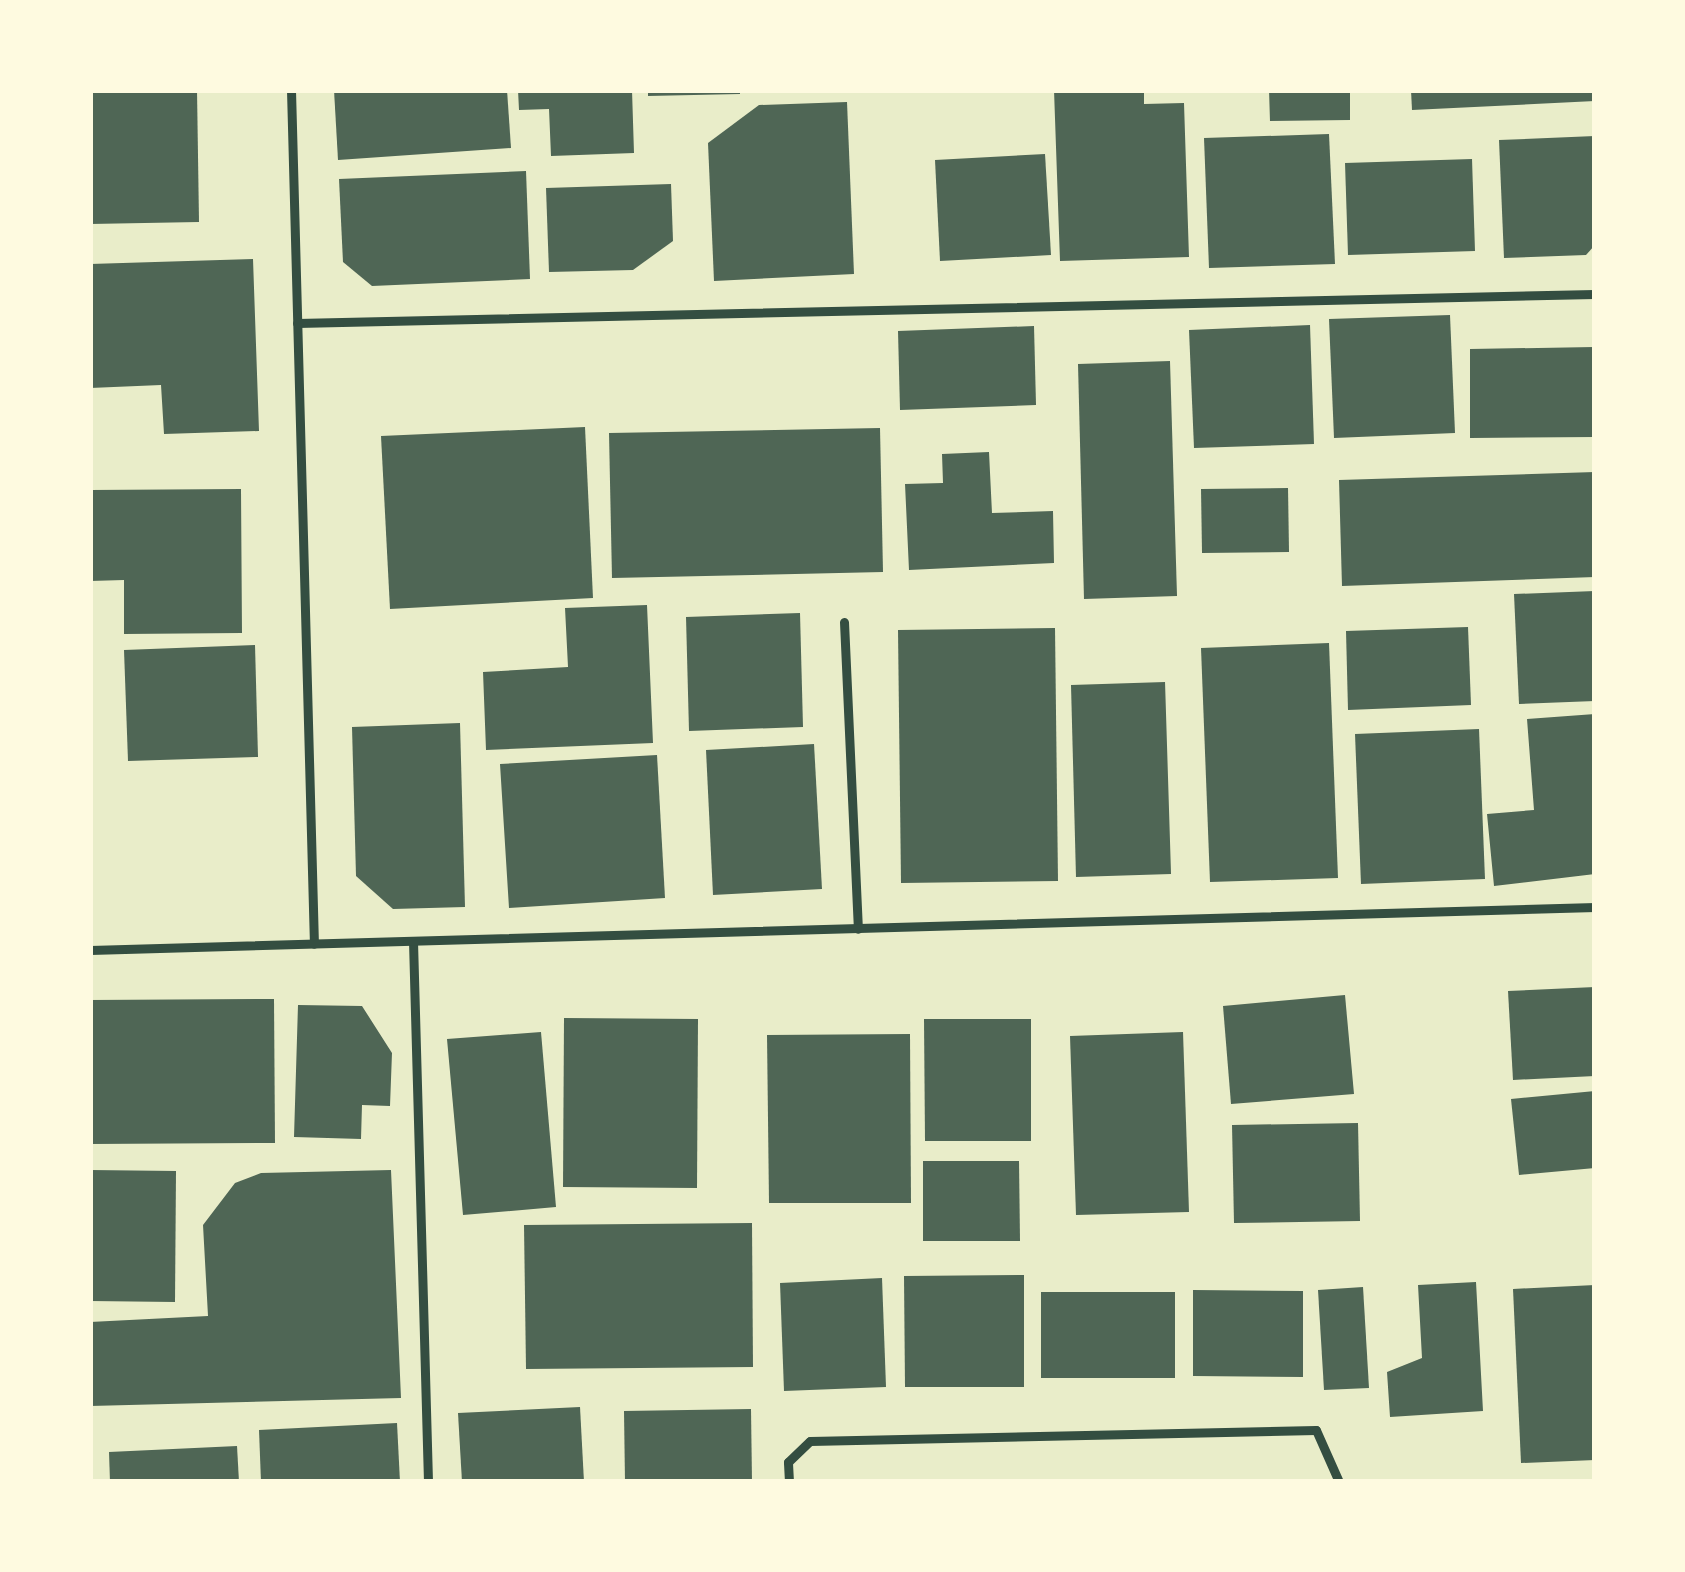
<!DOCTYPE html>
<html>
<head>
<meta charset="utf-8">
<style>
	body { margin:0 }
	#map { position:relative; width:1685px; height:1572px; overflow:hidden; background:#e9edc9; font-family:"PT Sans Narrow",sans-serif }
	div>[style] { position:absolute }
	.building>* { inset:0; background:#4f6655 }
	.service>* { height:9px; margin:-4.5px; padding:0 4.5px; transform-origin:4.5px; border-radius:4.5px; background:#344e41 }
	span { translate:-50% -50%; white-space:nowrap; text-align:center; line-height:1.15; -webkit-text-stroke:9px #fefae0; paint-order:stroke }
	.frame { position:absolute; inset:0; border:93px solid #fefae0; pointer-events:none }
</style>
</head>
<body>
<div id="map">
	<div class="building">
		<i style="clip-path:polygon(90px 90px,197px 90px,199px 222px,90px 224px)"></i>
		<i style="clip-path:polygon(334px 90px,507px 90px,511px 148px,338px 160px)"></i>
		<i style="clip-path:polygon(518px 90px,632px 90px,634px 153px,551px 156px,549px 109px,519px 110px)"></i>
		<i style="clip-path:polygon(648px 90px,740px 90px,740px 94px,648px 96px)"></i>
		<i style="clip-path:polygon(1054px 90px,1144px 90px,1144px 104px,1184px 103px,1189px 257px,1060px 261px)"></i>
		<i style="clip-path:polygon(1269px 90px,1350px 90px,1350px 120px,1270px 121px)"></i>
		<i style="clip-path:polygon(1411px 90px,1595px 90px,1595px 101px,1412px 110px)"></i>
		<i style="clip-path:polygon(847px 102px,854px 274px,714px 281px,708px 143px,759px 105px)"></i>
		<i style="clip-path:polygon(1329px 134px,1335px 264px,1209px 268px,1204px 138px)"></i>
		<i style="clip-path:polygon(1595px 136px,1595px 245px,1586px 255px,1504px 258px,1499px 140px)"></i>
		<i style="clip-path:polygon(1045px 154px,1051px 255px,940px 261px,935px 160px)"></i>
		<i style="clip-path:polygon(1472px 159px,1475px 251px,1348px 255px,1345px 163px)"></i>
		<i style="clip-path:polygon(526px 171px,530px 279px,372px 286px,343px 262px,339px 179px)"></i>
		<i style="clip-path:polygon(671px 184px,673px 241px,633px 270px,549px 272px,546px 188px)"></i>
		<i style="clip-path:polygon(253px 259px,259px 431px,164px 434px,161px 385px,90px 388px,90px 264px)"></i>
		<i style="clip-path:polygon(1450px 315px,1455px 433px,1334px 438px,1329px 319px)"></i>
		<i style="clip-path:polygon(1310px 325px,1314px 444px,1194px 448px,1189px 330px)"></i>
		<i style="clip-path:polygon(1034px 326px,1036px 405px,900px 410px,898px 331px)"></i>
		<i style="clip-path:polygon(1594px 347px,1595px 437px,1470px 438px,1470px 349px)"></i>
		<i style="clip-path:polygon(1170px 361px,1177px 596px,1084px 599px,1078px 364px)"></i>
		<i style="clip-path:polygon(585px 427px,593px 598px,390px 609px,381px 436px)"></i>
		<i style="clip-path:polygon(880px 428px,883px 572px,612px 578px,609px 433px)"></i>
		<i style="clip-path:polygon(989px 452px,992px 513px,1053px 511px,1054px 563px,909px 570px,905px 484px,943px 483px,942px 454px)"></i>
		<i style="clip-path:polygon(1595px 472px,1595px 577px,1342px 586px,1339px 480px)"></i>
		<i style="clip-path:polygon(1288px 488px,1289px 552px,1202px 553px,1201px 489px)"></i>
		<i style="clip-path:polygon(241px 489px,242px 633px,124px 634px,124px 580px,90px 581px,90px 490px)"></i>
		<i style="clip-path:polygon(1595px 591px,1595px 701px,1519px 704px,1514px 594px)"></i>
		<i style="clip-path:polygon(647px 605px,653px 743px,486px 750px,483px 672px,568px 667px,565px 608px)"></i>
		<i style="clip-path:polygon(800px 613px,803px 727px,689px 731px,686px 617px)"></i>
		<i style="clip-path:polygon(1468px 627px,1471px 705px,1348px 710px,1346px 631px)"></i>
		<i style="clip-path:polygon(1055px 628px,1058px 881px,901px 883px,898px 630px)"></i>
		<i style="clip-path:polygon(1329px 643px,1338px 878px,1210px 882px,1201px 648px)"></i>
		<i style="clip-path:polygon(255px 645px,258px 757px,128px 761px,124px 650px)"></i>
		<i style="clip-path:polygon(1165px 682px,1171px 874px,1076px 877px,1071px 685px)"></i>
		<i style="clip-path:polygon(1595px 714px,1595px 874px,1494px 886px,1487px 814px,1534px 810px,1527px 719px)"></i>
		<i style="clip-path:polygon(460px 723px,465px 907px,393px 909px,356px 876px,352px 727px)"></i>
		<i style="clip-path:polygon(1479px 729px,1485px 879px,1361px 884px,1355px 734px)"></i>
		<i style="clip-path:polygon(814px 744px,822px 889px,713px 895px,706px 750px)"></i>
		<i style="clip-path:polygon(657px 755px,665px 898px,509px 908px,500px 764px)"></i>
		<i style="clip-path:polygon(1595px 987px,1595px 1076px,1513px 1080px,1508px 991px)"></i>
		<i style="clip-path:polygon(1345px 995px,1354px 1094px,1231px 1104px,1223px 1006px)"></i>
		<i style="clip-path:polygon(274px 999px,275px 1143px,90px 1144px,90px 1000px)"></i>
		<i style="clip-path:polygon(298px 1005px,362px 1006px,392px 1053px,390px 1106px,362px 1105px,361px 1139px,294px 1137px)"></i>
		<i style="clip-path:polygon(564px 1018px,698px 1019px,697px 1188px,563px 1187px)"></i>
		<i style="clip-path:polygon(924px 1019px,1031px 1019px,1031px 1141px,925px 1141px)"></i>
		<i style="clip-path:polygon(541px 1032px,556px 1207px,463px 1215px,447px 1039px)"></i>
		<i style="clip-path:polygon(1183px 1032px,1189px 1212px,1076px 1215px,1070px 1036px)"></i>
		<i style="clip-path:polygon(910px 1034px,911px 1203px,769px 1203px,767px 1035px)"></i>
		<i style="clip-path:polygon(1595px 1091px,1595px 1168px,1519px 1175px,1511px 1099px)"></i>
		<i style="clip-path:polygon(1358px 1123px,1360px 1221px,1234px 1223px,1232px 1125px)"></i>
		<i style="clip-path:polygon(923px 1161px,1019px 1161px,1020px 1241px,923px 1241px)"></i>
		<i style="clip-path:polygon(90px 1170px,176px 1171px,175px 1302px,90px 1301px)"></i>
		<i style="clip-path:polygon(391px 1170px,401px 1398px,90px 1406px,90px 1322px,208px 1316px,203px 1225px,235px 1183px,261px 1173px)"></i>
		<i style="clip-path:polygon(752px 1223px,753px 1367px,526px 1369px,524px 1225px)"></i>
		<i style="clip-path:polygon(1024px 1275px,1024px 1387px,905px 1387px,904px 1276px)"></i>
		<i style="clip-path:polygon(882px 1278px,886px 1387px,784px 1391px,780px 1283px)"></i>
		<i style="clip-path:polygon(1476px 1282px,1483px 1411px,1390px 1417px,1387px 1372px,1422px 1358px,1418px 1285px)"></i>
		<i style="clip-path:polygon(1595px 1285px,1595px 1460px,1521px 1463px,1513px 1289px)"></i>
		<i style="clip-path:polygon(1363px 1287px,1369px 1388px,1324px 1390px,1318px 1290px)"></i>
		<i style="clip-path:polygon(1193px 1290px,1303px 1291px,1303px 1377px,1193px 1376px)"></i>
		<i style="clip-path:polygon(1041px 1292px,1175px 1292px,1175px 1378px,1041px 1378px)"></i>
		<i style="clip-path:polygon(580px 1407px,584px 1482px,462px 1482px,458px 1413px)"></i>
		<i style="clip-path:polygon(751px 1409px,752px 1482px,625px 1482px,624px 1411px)"></i>
		<i style="clip-path:polygon(397px 1423px,400px 1482px,261px 1482px,259px 1430px)"></i>
		<i style="clip-path:polygon(237px 1446px,239px 1482px,110px 1482px,109px 1452px)"></i>
	</div>
	<div class="service">
		<i style="left:291px;top:90px;width:854px;rotate:88.46deg"></i>
		<i style="left:297px;top:323px;width:1298px;rotate:-1.28deg"></i>
		<i style="left:844px;top:622px;width:307px;rotate:87.4deg"></i>
		<i style="left:413px;top:941px;width:541px;rotate:88.41deg"></i>
		<i style="left:90px;top:950px;width:1506px;rotate:-1.64deg"></i>
		<i style="left:789px;top:1482px;width:20px;rotate:-93deg"></i>
		<i style="left:788px;top:1462px;width:30px;rotate:-44deg"></i>
		<i style="left:810px;top:1441px;width:506px;rotate:-1.25deg"></i>
		<i style="left:1316px;top:1430px;width:57px;rotate:66.1deg"></i>
	</div>
	<div class="frame"></div>
</div>
</body>
</html>
